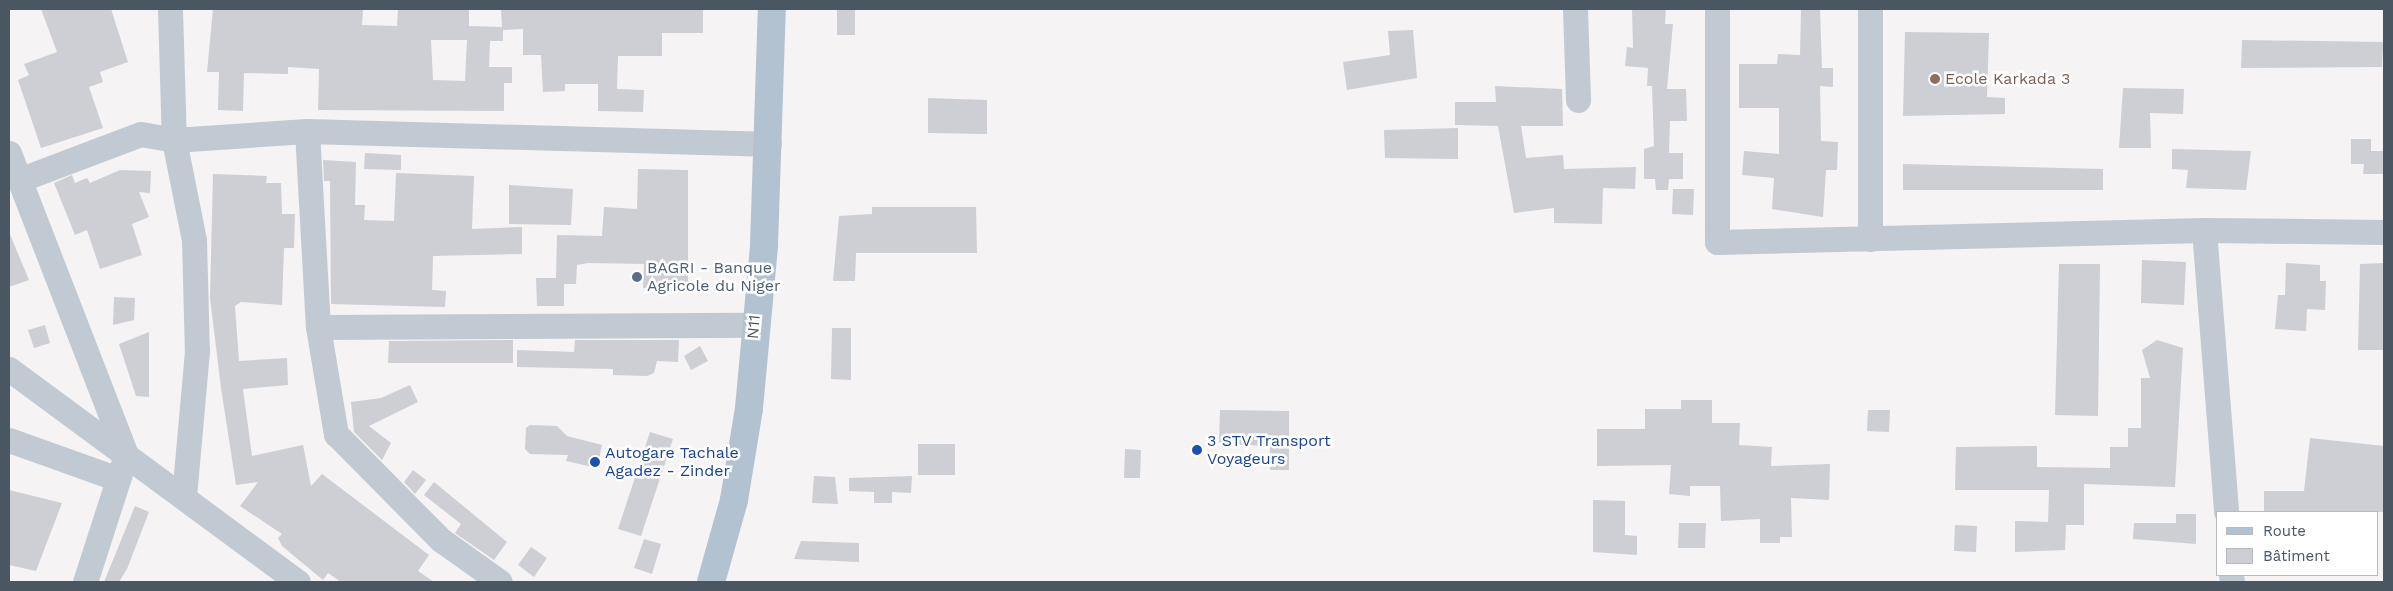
<!DOCTYPE html>
<html>
<head>
<meta charset="utf-8">
<style>
	body { margin:0 }
	#map { position:relative; width:2393px; height:591px; overflow:hidden; background:#f5f3f3; font-family:"Work Sans",sans-serif }
	div>[style] { position:absolute }
	.building>* { inset:0; background:#cdcfd5 }
	.minor>* { height:25px; margin:-12.5px; padding:0 12.5px; transform-origin:12.5px; border-radius:12.5px; background:#c1cad2 }
	.major>* { height:28px; margin:-14px; padding:0 14px; transform-origin:14px; border-radius:14px; background:#b3c2d1 }
	.dots>* { width:14px; height:14px; translate:-50% -50%; box-sizing:border-box; border:2px solid #fff; border-radius:50% }
	span { translate:-50% -50%; white-space:nowrap; text-align:center; line-height:1.15; -webkit-text-stroke:5px #fff; paint-order:stroke }
	.education-label { font-size:16px; color:#785e54 }
	.left { translate:0 -50%; text-align:left }
	.service-label { font-size:16px; color:#4e5e75 }
	.street-label { font-size:16px; color:#4a5661 }
	.transit-label { font-size:16px; color:#164399 }
	.frame { position:absolute; inset:0; border:10px solid #4a5661; pointer-events:none }
	.legend { position:absolute; left:2216px; top:511px; width:162px; height:65px; box-sizing:border-box; background:#fff; border:1px solid #b7bbc0; margin:0; padding:6px 9px; list-style:none; font-size:15px; color:#4a5661 }
	.legend li { display:flex; align-items:center; gap:10px; height:25px }
	.legend b { width:25px; border:1px solid #b7bbc0 }
</style>
</head>
<body>
<div id="map">
	<div class="building">
		<i style="clip-path:polygon(41px 9px,111px 9px,128px 62px,100px 72px,103px 82px,89px 87px,103px 128px,41px 148px,18px 80px,29px 75px,24px 64px,57px 52px)"></i>
		<i style="clip-path:polygon(evenodd,213px 9px,363px 9px,362px 25px,397px 26px,398px 9px,469px 9px,469px 26px,502px 27px,501px 9px,703px 9px,703px 33px,662px 33px,662px 56px,618px 56px,617px 89px,644px 90px,643px 112px,598px 111px,598px 84px,565px 84px,565px 91px,543px 92px,541px 55px,523px 55px,523px 29px,503px 30px,503px 41px,490px 41px,489px 67px,512px 67px,512px 83px,504px 83px,504px 111px,318px 110px,319px 69px,288px 67px,288px 74px,244px 73px,243px 111px,218px 110px,219px 72px,207px 72px,213px 9px,431px 40px,467px 40px,465px 81px,433px 80px,431px 40px)"></i>
		<i style="clip-path:polygon(837px 9px,855px 9px,855px 35px,837px 35px)"></i>
		<i style="clip-path:polygon(1632px 9px,1666px 9px,1665px 24px,1673px 24px,1667px 89px,1686px 89px,1687px 121px,1670px 121px,1669px 153px,1683px 153px,1683px 179px,1669px 179px,1668px 190px,1656px 190px,1655px 179px,1644px 179px,1644px 149px,1654px 146px,1652px 86px,1647px 86px,1648px 68px,1625px 66px,1627px 47px,1633px 48px)"></i>
		<i style="clip-path:polygon(1801px 9px,1820px 9px,1822px 68px,1833px 68px,1833px 87px,1820px 86px,1821px 141px,1838px 142px,1837px 170px,1826px 170px,1823px 217px,1772px 209px,1774px 178px,1742px 175px,1744px 151px,1779px 154px,1779px 108px,1739px 108px,1739px 64px,1777px 64px,1778px 54px,1800px 55px)"></i>
		<i style="clip-path:polygon(1413px 30px,1417px 78px,1347px 90px,1343px 62px,1390px 55px,1388px 31px)"></i>
		<i style="clip-path:polygon(1905px 32px,1989px 33px,1987px 97px,2005px 98px,2005px 114px,1903px 116px)"></i>
		<i style="clip-path:polygon(2242px 40px,2383px 42px,2382px 67px,2241px 68px)"></i>
		<i style="clip-path:polygon(1495px 86px,1562px 89px,1563px 126px,1521px 126px,1526px 158px,1563px 155px,1564px 169px,1636px 167px,1635px 189px,1603px 188px,1602px 224px,1554px 223px,1554px 208px,1514px 213px,1498px 126px,1455px 125px,1455px 102px,1496px 102px)"></i>
		<i style="clip-path:polygon(2123px 88px,2184px 89px,2183px 114px,2150px 113px,2151px 148px,2119px 148px)"></i>
		<i style="clip-path:polygon(928px 98px,987px 100px,987px 134px,928px 133px)"></i>
		<i style="clip-path:polygon(1458px 128px,1458px 159px,1385px 158px,1384px 130px)"></i>
		<i style="clip-path:polygon(2351px 139px,2371px 139px,2371px 151px,2384px 151px,2384px 174px,2363px 174px,2364px 164px,2351px 164px)"></i>
		<i style="clip-path:polygon(2172px 149px,2251px 151px,2246px 190px,2186px 188px,2188px 170px,2172px 169px)"></i>
		<i style="clip-path:polygon(365px 153px,401px 155px,401px 170px,364px 169px)"></i>
		<i style="clip-path:polygon(323px 160px,356px 162px,355px 205px,365px 205px,364px 220px,394px 221px,396px 173px,474px 176px,472px 229px,522px 227px,522px 254px,433px 256px,432px 290px,446px 291px,445px 307px,331px 304px,330px 181px,324px 181px)"></i>
		<i style="clip-path:polygon(1903px 164px,2103px 169px,2103px 190px,1903px 190px)"></i>
		<i style="clip-path:polygon(638px 169px,688px 170px,688px 289px,643px 288px,644px 264px,588px 263px,577px 265px,576px 284px,564px 284px,564px 306px,537px 306px,536px 278px,556px 278px,557px 235px,602px 236px,604px 207px,637px 209px)"></i>
		<i style="clip-path:polygon(120px 170px,151px 171px,150px 193px,139px 192px,149px 217px,132px 224px,142px 255px,100px 269px,87px 230px,75px 235px,54px 183px,72px 175px,75px 183px,87px 178px,90px 183px)"></i>
		<i style="clip-path:polygon(213px 174px,267px 176px,266px 183px,281px 183px,282px 214px,295px 214px,294px 248px,284px 248px,282px 305px,241px 302px,235px 306px,239px 361px,287px 358px,288px 385px,243px 389px,252px 456px,303px 445px,311px 486px,322px 474px,429px 555px,418px 571px,434px 582px,341px 582px,328px 573px,323px 580px,282px 546px,278px 538px,282px 534px,240px 506px,258px 482px,236px 485px,221px 388px,210px 298px)"></i>
		<i style="clip-path:polygon(509px 185px,573px 189px,571px 225px,509px 224px)"></i>
		<i style="clip-path:polygon(1673px 189px,1694px 189px,1693px 215px,1672px 214px)"></i>
		<i style="clip-path:polygon(872px 207px,976px 207px,977px 253px,856px 253px,855px 281px,833px 281px,839px 216px,872px 214px)"></i>
		<i style="clip-path:polygon(9px 232px,29px 280px,9px 287px)"></i>
		<i style="clip-path:polygon(2142px 260px,2186px 262px,2184px 305px,2141px 303px)"></i>
		<i style="clip-path:polygon(2286px 263px,2320px 265px,2320px 281px,2326px 281px,2325px 310px,2307px 309px,2306px 331px,2275px 329px,2278px 295px,2285px 295px)"></i>
		<i style="clip-path:polygon(2384px 263px,2384px 350px,2358px 350px,2360px 264px)"></i>
		<i style="clip-path:polygon(2059px 264px,2100px 264px,2098px 416px,2055px 415px)"></i>
		<i style="clip-path:polygon(114px 297px,135px 298px,134px 320px,113px 325px)"></i>
		<i style="clip-path:polygon(45px 325px,50px 343px,34px 348px,28px 330px)"></i>
		<i style="clip-path:polygon(832px 328px,851px 328px,851px 380px,831px 379px)"></i>
		<i style="clip-path:polygon(149px 332px,149px 397px,136px 396px,119px 344px)"></i>
		<i style="clip-path:polygon(513px 340px,513px 363px,388px 363px,389px 341px)"></i>
		<i style="clip-path:polygon(575px 340px,679px 340px,678px 362px,657px 361px,654px 373px,647px 376px,613px 375px,613px 369px,517px 367px,517px 350px,574px 352px)"></i>
		<i style="clip-path:polygon(2157px 340px,2183px 348px,2175px 487px,2084px 484px,2084px 525px,2066px 525px,2065px 550px,2015px 552px,2015px 521px,2048px 522px,2049px 490px,1955px 490px,1956px 447px,2037px 446px,2037px 467px,2110px 468px,2110px 447px,2128px 447px,2128px 428px,2141px 428px,2141px 378px,2150px 378px,2142px 350px)"></i>
		<i style="clip-path:polygon(700px 346px,708px 361px,691px 370px,684px 356px)"></i>
		<i style="clip-path:polygon(410px 385px,418px 402px,369px 426px,391px 443px,382px 460px,354px 432px,351px 402px,381px 398px)"></i>
		<i style="clip-path:polygon(1681px 400px,1712px 400px,1712px 423px,1740px 423px,1739px 445px,1772px 447px,1771px 466px,1830px 464px,1829px 500px,1791px 498px,1792px 537px,1780px 537px,1780px 543px,1760px 543px,1760px 519px,1721px 521px,1720px 486px,1690px 486px,1690px 496px,1669px 494px,1671px 465px,1597px 466px,1597px 429px,1645px 429px,1645px 409px,1681px 409px)"></i>
		<i style="clip-path:polygon(1220px 410px,1289px 411px,1289px 470px,1270px 470px,1270px 446px,1219px 444px)"></i>
		<i style="clip-path:polygon(1868px 410px,1890px 410px,1889px 432px,1867px 431px)"></i>
		<i style="clip-path:polygon(530px 425px,557px 426px,567px 436px,602px 445px,597px 468px,566px 461px,568px 455px,530px 454px,525px 449px,526px 428px)"></i>
		<i style="clip-path:polygon(650px 432px,673px 439px,641px 536px,618px 529px)"></i>
		<i style="clip-path:polygon(2310px 438px,2384px 446px,2384px 512px,2264px 512px,2264px 491px,2304px 491px)"></i>
		<i style="clip-path:polygon(918px 444px,955px 444px,955px 475px,918px 475px)"></i>
		<i style="clip-path:polygon(1125px 449px,1141px 450px,1140px 478px,1124px 478px)"></i>
		<i style="clip-path:polygon(413px 470px,426px 480px,415px 494px,404px 482px)"></i>
		<i style="clip-path:polygon(814px 476px,835px 477px,838px 504px,812px 503px)"></i>
		<i style="clip-path:polygon(912px 476px,911px 493px,892px 492px,892px 503px,874px 503px,874px 492px,849px 491px,849px 478px)"></i>
		<i style="clip-path:polygon(434px 482px,507px 542px,494px 560px,455px 533px,461px 524px,424px 495px)"></i>
		<i style="clip-path:polygon(9px 490px,62px 503px,36px 571px,9px 565px)"></i>
		<i style="clip-path:polygon(1593px 500px,1625px 501px,1625px 535px,1637px 536px,1637px 555px,1593px 552px)"></i>
		<i style="clip-path:polygon(135px 506px,149px 512px,127px 569px,119px 582px,104px 582px)"></i>
		<i style="clip-path:polygon(2176px 514px,2196px 514px,2196px 544px,2133px 539px,2134px 523px,2176px 523px)"></i>
		<i style="clip-path:polygon(1679px 523px,1706px 523px,1705px 548px,1678px 548px)"></i>
		<i style="clip-path:polygon(1955px 525px,1977px 526px,1976px 552px,1954px 551px)"></i>
		<i style="clip-path:polygon(644px 539px,661px 544px,652px 574px,634px 568px)"></i>
		<i style="clip-path:polygon(801px 541px,859px 543px,859px 562px,794px 559px)"></i>
		<i style="clip-path:polygon(531px 547px,547px 558px,534px 577px,518px 565px)"></i>
	</div>
	<div class="minor">
		<i style="left:170px;top:9px;width:131px;rotate:88.3deg"></i>
		<i style="left:174px;top:140px;width:102px;rotate:78.7deg"></i>
		<i style="left:194px;top:240px;width:111px;rotate:88.5deg"></i>
		<i style="left:197px;top:351px;width:147px;rotate:95.1deg"></i>
		<i style="left:1575px;top:9px;width:91px;rotate:88.1deg"></i>
		<i style="left:1717px;top:9px;width:233px;rotate:90deg"></i>
		<i style="left:1717px;top:242px;width:487px;rotate:-1.4deg"></i>
		<i style="left:2204px;top:230px;width:180px;rotate:0.6deg"></i>
		<i style="left:307px;top:131px;width:196px;rotate:86.8deg"></i>
		<i style="left:318px;top:327px;width:436px;rotate:-0.3deg"></i>
		<i style="left:9px;top:153px;width:324px;rotate:68.8deg"></i>
		<i style="left:126px;top:455px;width:133px;rotate:107.9deg"></i>
		<i style="left:19px;top:180px;width:130px;rotate:-20.7deg"></i>
		<i style="left:141px;top:134px;width:34px;rotate:10deg"></i>
		<i style="left:174px;top:140px;width:133px;rotate:-3.9deg"></i>
		<i style="left:307px;top:131px;width:462px;rotate:1.6deg"></i>
		<i style="left:2204px;top:230px;width:283px;rotate:85.5deg"></i>
		<i style="left:1870px;top:239px;width:230px;rotate:-90deg"></i>
		<i style="left:318px;top:327px;width:109px;rotate:80.5deg"></i>
		<i style="left:336px;top:434px;width:149px;rotate:45.3deg"></i>
		<i style="left:441px;top:540px;width:72px;rotate:35.4deg"></i>
		<i style="left:9px;top:369px;width:359px;rotate:36.4deg"></i>
		<i style="left:9px;top:440px;width:116px;rotate:19.7deg"></i>
		<i style="left:2231px;top:575px;width:7px;rotate:82deg"></i>
	</div>
	<div class="major">
		<i style="left:711px;top:582px;width:85px;rotate:-74.3deg"></i>
		<i style="left:734px;top:500px;width:93px;rotate:-80.7deg"></i>
		<i style="left:749px;top:408px;width:164px;rotate:-84.7deg"></i>
		<i style="left:764px;top:245px;width:236px;rotate:-88.1deg"></i>
	</div>
	<div class="dots">
		<i style="left:1935px;top:79px;background:#8d6e63"></i>
		<i style="left:637px;top:277px;background:#5c6f8a"></i>
		<i style="left:1197px;top:450px;background:#1a4fb4"></i>
		<i style="left:595px;top:462px;background:#1a4fb4"></i>
	</div>
	<div class="education-label">
		<span class="left" style="left:1945px;top:79px">Ecole Karkada 3</span>
	</div>
	<div class="service-label">
		<span class="left" style="left:647px;top:277px">BAGRI - Banque<br>Agricole du Niger</span>
	</div>
	<div class="street-label">
		<span style="left:754px;top:327px;rotate:-85deg">N11</span>
	</div>
	<div class="transit-label">
		<span class="left" style="left:1207px;top:450px">3 STV Transport<br>Voyageurs</span>
		<span class="left" style="left:605px;top:462px">Autogare Tachale<br>Agadez - Zinder</span>
	</div>
	<div class="frame"></div>
	<ul class="legend">
	<li><b style="height:6px;background:#b3c2d1"></b>Route</li>
	<li><b style="height:14px;background:#cdcfd5"></b>Bâtiment</li>
	</ul>
</div>
</body>
</html>
